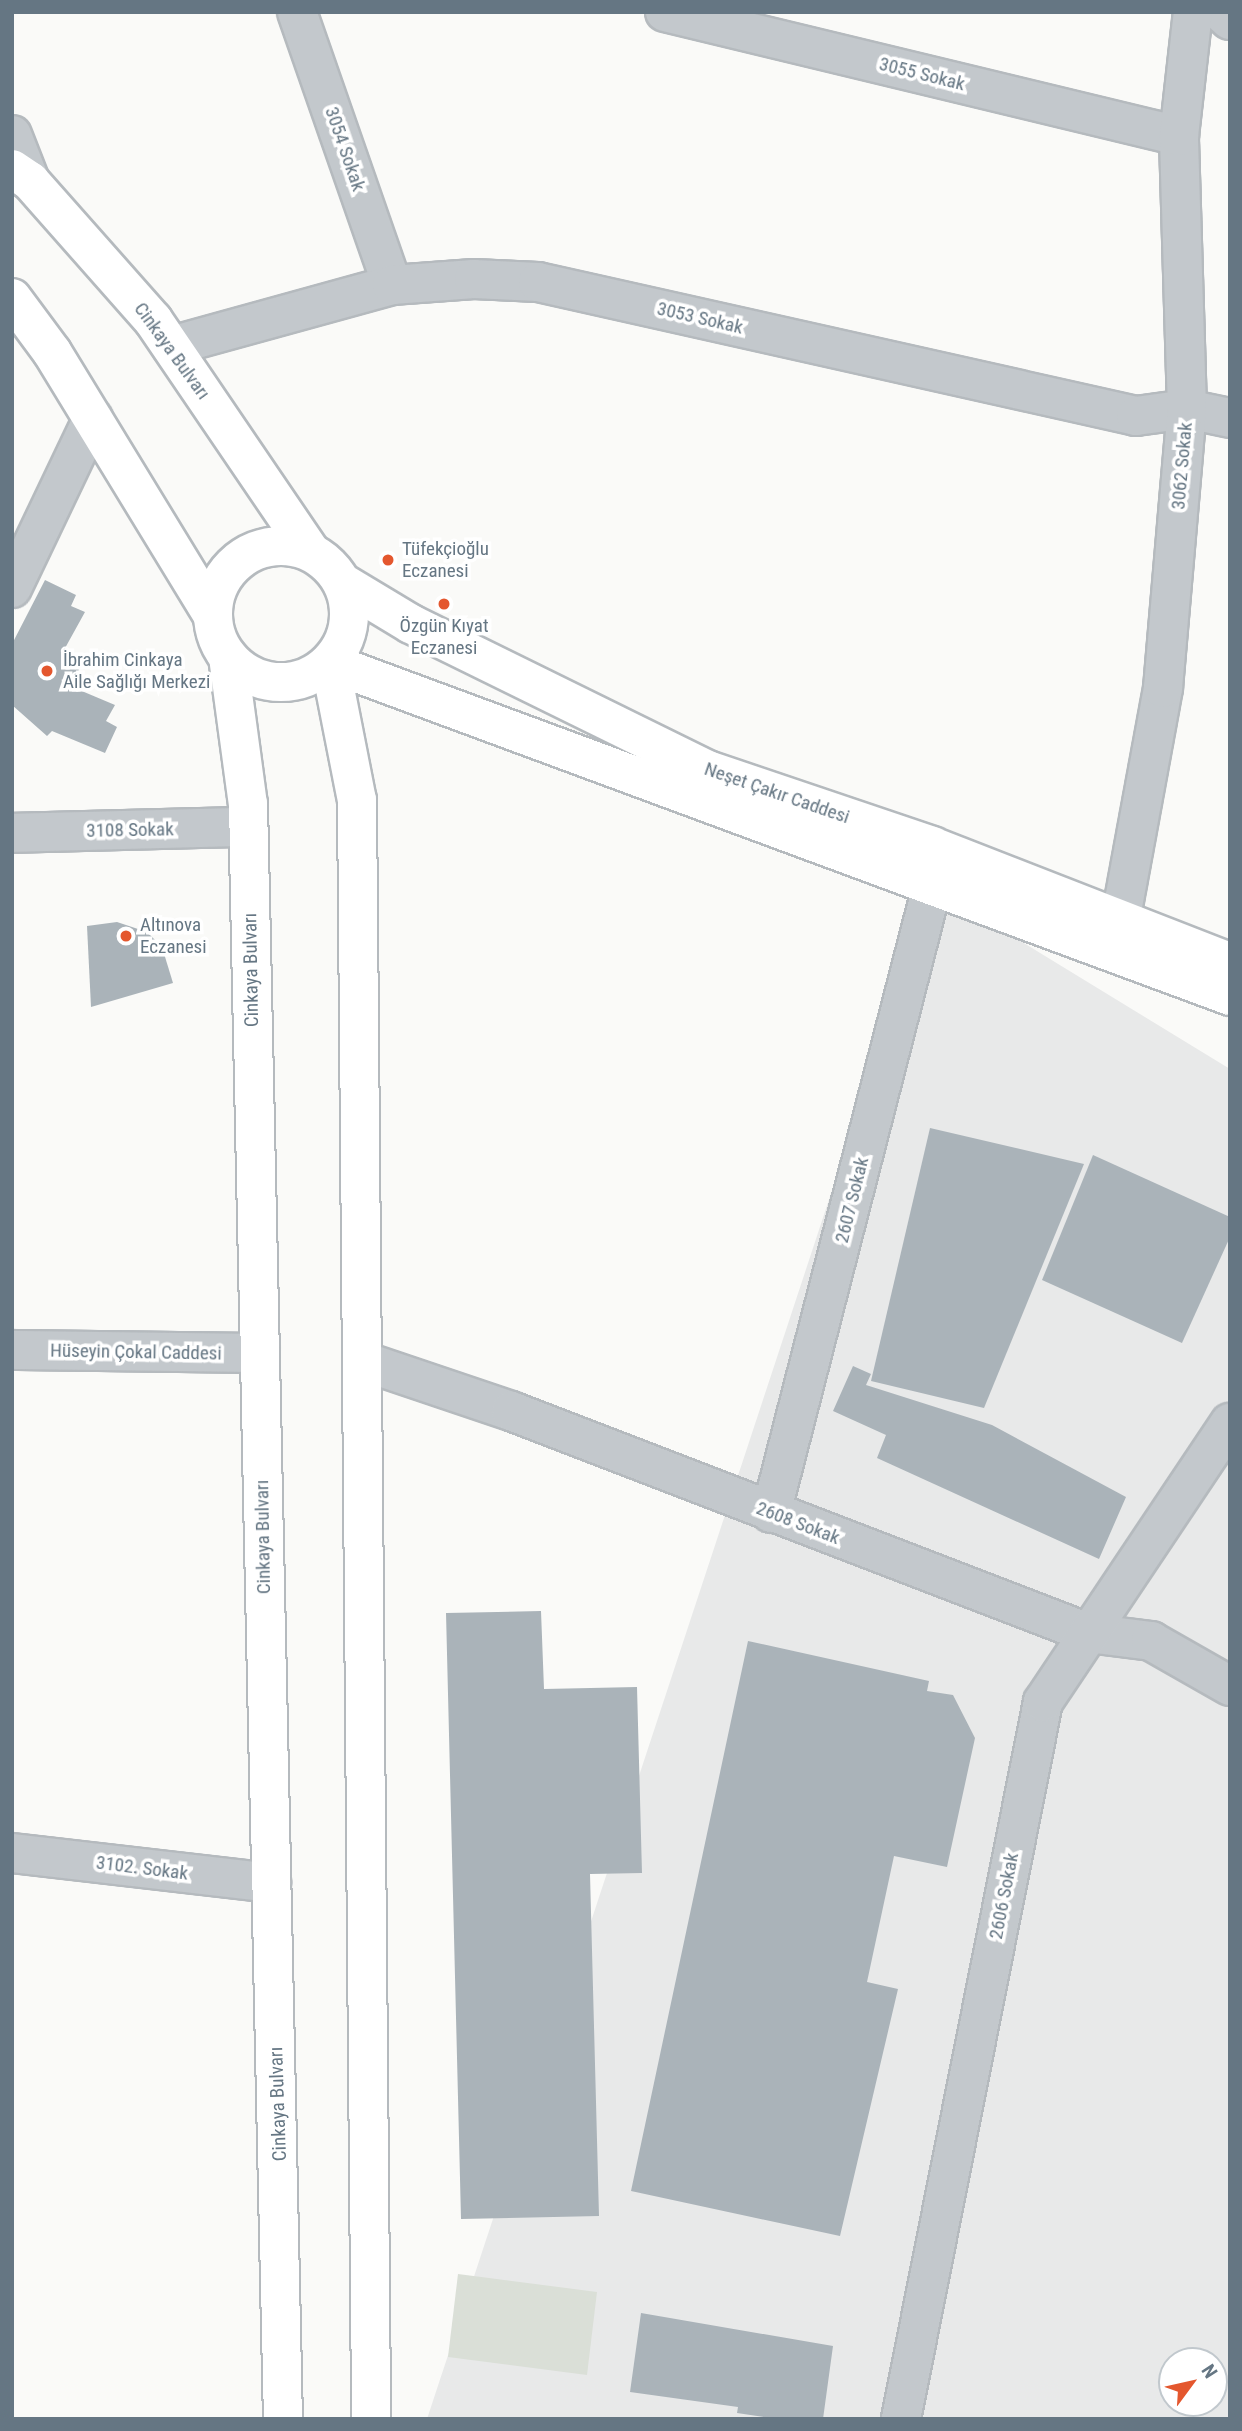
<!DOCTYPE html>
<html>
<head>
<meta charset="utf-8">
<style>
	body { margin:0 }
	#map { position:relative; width:1242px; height:2431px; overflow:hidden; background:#fafaf8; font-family:"Roboto Condensed",sans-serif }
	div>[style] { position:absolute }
	.built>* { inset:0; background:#e8e9e9 }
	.green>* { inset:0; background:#dadfd7 }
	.building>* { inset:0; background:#aab3b9 }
	.roads { filter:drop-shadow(2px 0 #b5babe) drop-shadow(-2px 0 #b5babe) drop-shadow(0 2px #b5babe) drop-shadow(0 -2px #b5babe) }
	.minor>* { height:38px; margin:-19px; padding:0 19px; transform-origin:19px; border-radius:19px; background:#c3c8cc }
	.tertiary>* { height:38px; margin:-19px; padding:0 19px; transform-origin:19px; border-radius:19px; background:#c3c8cc }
	.primary>* { height:38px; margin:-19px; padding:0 19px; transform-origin:19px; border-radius:19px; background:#fff }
	.primary>.ring { margin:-19px; padding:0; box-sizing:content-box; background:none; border:38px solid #fff; border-radius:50% }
	.dots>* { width:19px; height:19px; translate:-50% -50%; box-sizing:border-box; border:4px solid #fff; border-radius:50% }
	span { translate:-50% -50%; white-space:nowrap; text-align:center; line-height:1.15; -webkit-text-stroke:7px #fff; paint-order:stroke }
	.street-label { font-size:19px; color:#657683 }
	.poi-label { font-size:19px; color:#657683 }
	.left { translate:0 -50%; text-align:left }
	.frame { position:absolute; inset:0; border:14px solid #657683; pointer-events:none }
	.north { position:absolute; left:1158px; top:2347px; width:70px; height:70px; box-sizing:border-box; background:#fff; border:2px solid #c1c8cd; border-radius:50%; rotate:57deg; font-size:19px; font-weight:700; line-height:28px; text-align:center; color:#657683 }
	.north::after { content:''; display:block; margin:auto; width:24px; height:32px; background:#e4572e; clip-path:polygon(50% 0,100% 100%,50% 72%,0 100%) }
</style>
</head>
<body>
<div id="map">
	<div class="built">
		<i style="clip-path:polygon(evenodd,932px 887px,1230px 1069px,1230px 2419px,427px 2419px,932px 887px,1172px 2361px,1214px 2361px,1214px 2403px,1172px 2403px,1172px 2361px)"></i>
	</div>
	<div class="green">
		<i style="clip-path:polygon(458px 2274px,597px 2292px,587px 2375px,448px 2357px)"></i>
	</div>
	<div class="building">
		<i style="clip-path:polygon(45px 580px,76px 595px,71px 606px,85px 612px,64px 650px,79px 666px,77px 689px,115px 705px,106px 721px,117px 727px,105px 753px,52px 731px,47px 736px,12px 705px,12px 644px)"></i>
		<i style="clip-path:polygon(117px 922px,147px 932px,162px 947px,173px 983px,91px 1007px,87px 926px)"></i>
		<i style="clip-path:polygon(930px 1128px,1084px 1164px,984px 1408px,871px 1381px)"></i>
		<i style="clip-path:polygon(1093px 1155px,1230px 1217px,1230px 1237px,1182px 1343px,1042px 1280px)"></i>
		<i style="clip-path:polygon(853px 1366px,871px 1374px,866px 1385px,992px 1425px,1126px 1497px,1099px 1559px,877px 1458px,886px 1435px,833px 1411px)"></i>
		<i style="clip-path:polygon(541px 1611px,544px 1689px,637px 1687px,642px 1873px,590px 1874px,599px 2216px,461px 2219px,446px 1613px)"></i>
		<i style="clip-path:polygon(748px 1641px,929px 1681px,927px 1691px,953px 1695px,975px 1738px,947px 1867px,894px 1856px,867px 1982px,898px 1989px,840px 2236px,631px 2191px)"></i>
		<i style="clip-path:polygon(641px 2313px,833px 2346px,823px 2419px,777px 2419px,737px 2413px,738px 2407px,630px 2392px)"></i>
	</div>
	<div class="roads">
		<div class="minor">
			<i style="left:297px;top:12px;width:289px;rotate:70.8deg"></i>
			<i style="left:665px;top:12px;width:529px;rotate:13.56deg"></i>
			<i style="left:1221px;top:12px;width:12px;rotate:42deg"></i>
			<i style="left:171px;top:346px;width:229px;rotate:-15.4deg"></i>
			<i style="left:392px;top:285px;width:82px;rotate:-4.2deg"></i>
			<i style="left:474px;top:279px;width:64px;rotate:2.7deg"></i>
			<i style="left:538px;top:282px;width:613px;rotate:12.63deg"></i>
			<i style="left:1136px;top:416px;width:51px;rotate:-7.8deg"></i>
			<i style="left:1187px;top:409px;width:44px;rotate:11.8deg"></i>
			<i style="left:12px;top:588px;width:188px;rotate:-64.5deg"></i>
			<i style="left:12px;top:833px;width:236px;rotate:-1.5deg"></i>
			<i style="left:1121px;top:917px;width:233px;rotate:-79.6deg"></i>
			<i style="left:1163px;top:688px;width:280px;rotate:-85.1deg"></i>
			<i style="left:1187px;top:409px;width:273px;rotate:-91.7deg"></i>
			<i style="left:1179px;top:136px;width:125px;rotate:-83.6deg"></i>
			<i style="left:363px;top:1361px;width:156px;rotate:18.7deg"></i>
			<i style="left:511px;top:1411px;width:618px;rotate:21.04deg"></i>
			<i style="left:1088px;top:1633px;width:64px;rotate:7.2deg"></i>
			<i style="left:1151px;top:1641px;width:91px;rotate:29.7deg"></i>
			<i style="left:771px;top:1513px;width:646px;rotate:-75.58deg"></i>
			<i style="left:12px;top:1853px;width:261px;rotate:6.6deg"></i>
			<i style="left:901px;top:2419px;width:731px;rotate:-78.8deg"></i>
			<i style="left:1043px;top:1702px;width:336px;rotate:-56.2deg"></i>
		</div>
		<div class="tertiary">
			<i style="left:12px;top:135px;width:49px;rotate:68.6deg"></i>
			<i style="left:12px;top:1350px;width:248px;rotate:0.7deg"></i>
		</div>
		<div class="primary">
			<i style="left:12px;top:169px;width:22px;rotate:34deg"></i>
			<i style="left:30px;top:181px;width:186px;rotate:48.5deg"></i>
			<i style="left:153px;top:320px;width:279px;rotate:55.8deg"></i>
			<i style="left:12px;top:298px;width:67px;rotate:53.5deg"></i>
			<i style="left:52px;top:352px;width:309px;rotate:58.6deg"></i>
			<i class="ring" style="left:213px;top:546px;width:98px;height:98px"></i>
			<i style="left:343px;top:583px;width:79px;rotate:31.1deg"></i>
			<i style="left:411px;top:624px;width:331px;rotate:26.2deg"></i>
			<i style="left:708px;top:770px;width:237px;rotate:18.7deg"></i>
			<i style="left:932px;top:846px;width:320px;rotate:21.3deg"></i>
			<i style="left:228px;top:657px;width:148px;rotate:82.3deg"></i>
			<i style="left:248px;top:804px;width:1615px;rotate:88.76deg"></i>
			<i style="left:330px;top:663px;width:140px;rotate:78.9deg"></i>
			<i style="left:357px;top:800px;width:1619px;rotate:89.5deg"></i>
			<i style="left:330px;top:663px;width:960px;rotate:20.3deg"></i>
		</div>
	</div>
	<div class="dots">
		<i style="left:388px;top:560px;background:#e4572e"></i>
		<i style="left:444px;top:604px;background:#e4572e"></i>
		<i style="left:47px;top:671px;background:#e4572e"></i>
		<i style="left:126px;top:936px;background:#e4572e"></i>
	</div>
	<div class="street-label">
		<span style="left:922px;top:74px;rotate:14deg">3055 Sokak</span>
		<span style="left:345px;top:149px;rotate:71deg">3054 Sokak</span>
		<span style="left:700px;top:318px;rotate:13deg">3053 Sokak</span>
		<span style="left:172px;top:351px;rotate:54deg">Cinkaya Bulvarı</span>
		<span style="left:1182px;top:466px;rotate:-85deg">3062 Sokak</span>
		<span style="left:777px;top:793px;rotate:19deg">Neşet Çakır Caddesi</span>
		<span style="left:130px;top:830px;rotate:-1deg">3108 Sokak</span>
		<span style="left:251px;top:970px;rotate:-91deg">Cinkaya Bulvarı</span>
		<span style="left:852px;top:1200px;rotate:-76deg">2607 Sokak</span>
		<span style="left:136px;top:1352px;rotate:1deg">Hüseyin Çokal Caddesi</span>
		<span style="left:798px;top:1523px;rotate:21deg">2608 Sokak</span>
		<span style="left:263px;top:1537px;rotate:-91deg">Cinkaya Bulvarı</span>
		<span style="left:142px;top:1868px;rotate:7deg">3102. Sokak</span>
		<span style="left:1004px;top:1896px;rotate:-79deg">2606 Sokak</span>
		<span style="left:278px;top:2104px;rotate:-92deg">Cinkaya Bulvarı</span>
	</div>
	<div class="poi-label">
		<span class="left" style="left:402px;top:560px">Tüfekçioğlu<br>Eczanesi</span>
		<span style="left:444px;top:637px">Özgün Kıyat<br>Eczanesi</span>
		<span class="left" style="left:63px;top:671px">İbrahim Cinkaya<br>Aile Sağlığı Merkezi</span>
		<span class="left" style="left:140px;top:936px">Altınova<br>Eczanesi</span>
	</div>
	<div class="frame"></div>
	<div class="north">N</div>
</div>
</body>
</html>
